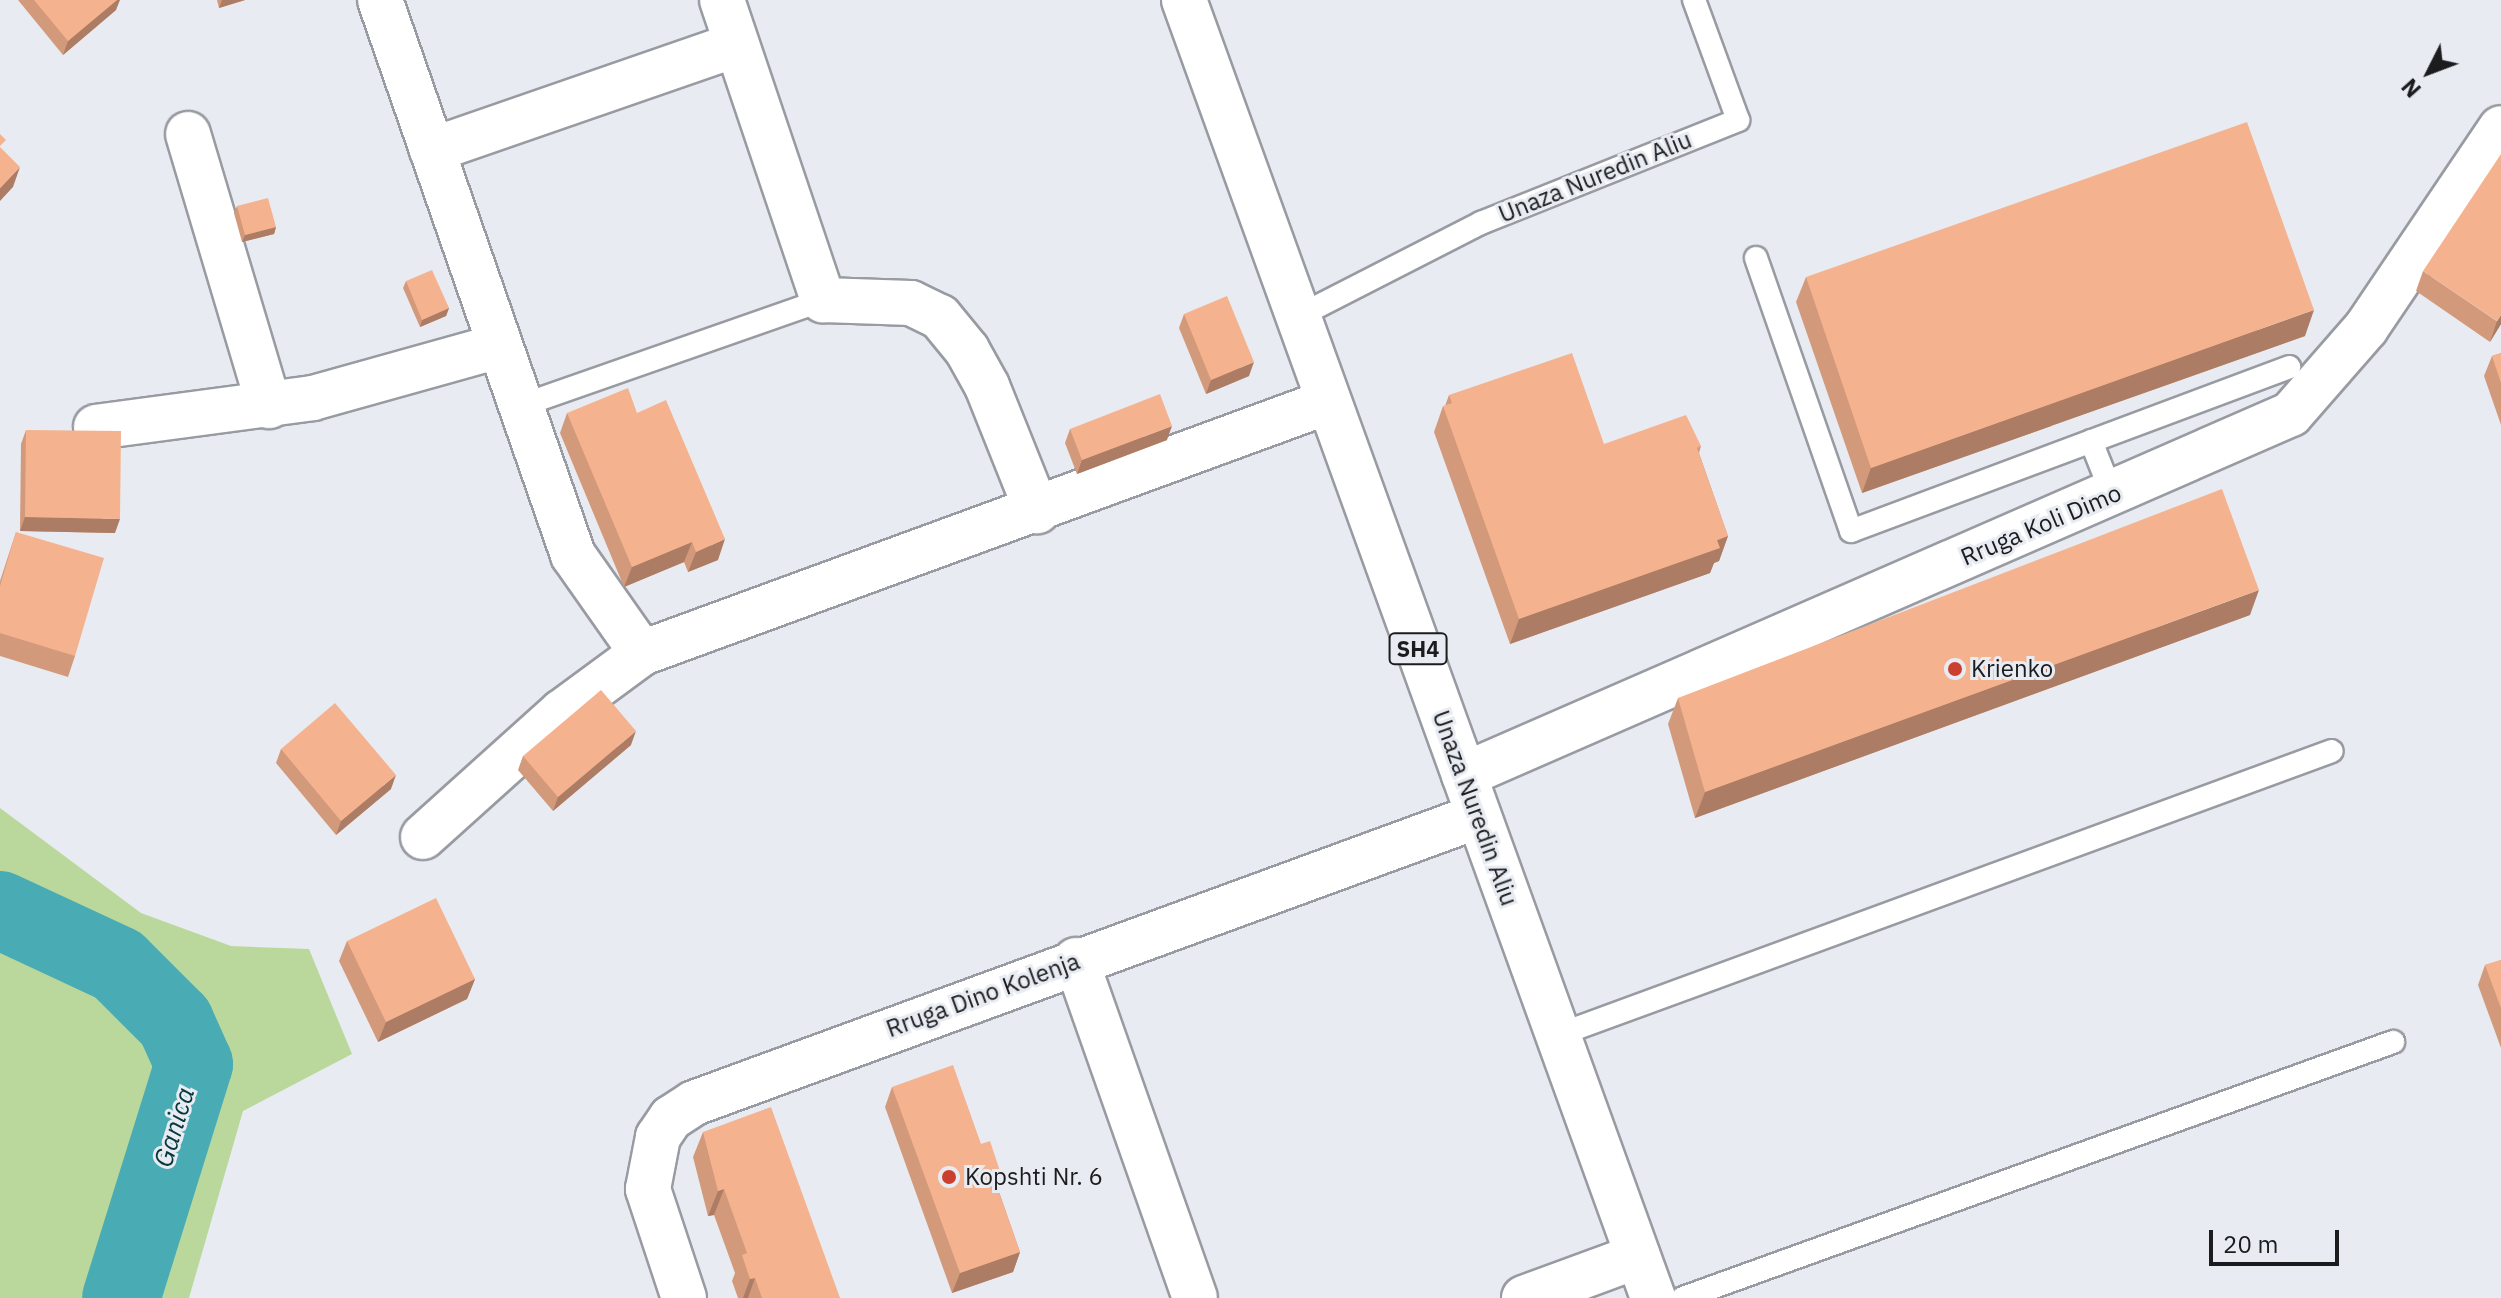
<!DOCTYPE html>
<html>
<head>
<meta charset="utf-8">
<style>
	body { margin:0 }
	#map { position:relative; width:2501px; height:1298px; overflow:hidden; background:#e8ecf2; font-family:"IBM Plex Sans",sans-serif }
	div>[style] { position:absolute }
	.green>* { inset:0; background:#bad79c }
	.river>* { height:78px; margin:-39px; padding:0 39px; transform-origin:39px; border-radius:39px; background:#49abb4 }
	.roads { filter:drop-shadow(2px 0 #989ba1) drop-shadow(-2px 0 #989ba1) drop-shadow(0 2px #989ba1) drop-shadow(0 -2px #989ba1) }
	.service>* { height:22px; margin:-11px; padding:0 11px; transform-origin:11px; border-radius:11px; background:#fff }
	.minor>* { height:44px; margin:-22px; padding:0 22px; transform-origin:22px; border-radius:22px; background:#fff }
	.primary>* { height:44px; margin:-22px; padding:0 22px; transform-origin:22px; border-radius:22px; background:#fff }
	.wall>* { inset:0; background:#d3997b }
	.shaded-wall>* { inset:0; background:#ac7d64 }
	.building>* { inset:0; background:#f5b28f }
	.dots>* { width:22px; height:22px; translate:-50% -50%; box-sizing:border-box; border:4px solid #e8ecf2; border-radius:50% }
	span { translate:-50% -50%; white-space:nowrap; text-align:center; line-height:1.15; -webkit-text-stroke:6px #e8ecf2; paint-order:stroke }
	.shield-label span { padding:2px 6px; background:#e8ecf2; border:2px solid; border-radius:6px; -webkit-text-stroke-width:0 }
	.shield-label { font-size:22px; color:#1a1c1e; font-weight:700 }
	.street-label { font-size:24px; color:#1a1c1e }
	.poi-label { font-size:24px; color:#1a1c1e }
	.left { translate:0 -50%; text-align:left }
	.water-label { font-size:26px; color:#06373b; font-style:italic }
	.north { position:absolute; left:2389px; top:32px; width:80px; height:80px; -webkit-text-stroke:6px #e8ecf2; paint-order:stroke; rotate:228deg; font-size:22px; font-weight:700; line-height:32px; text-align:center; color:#1a1c1e }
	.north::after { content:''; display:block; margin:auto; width:28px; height:36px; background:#1a1c1e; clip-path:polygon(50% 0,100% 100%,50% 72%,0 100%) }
	.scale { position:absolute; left:2209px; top:1230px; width:130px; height:36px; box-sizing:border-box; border:4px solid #1a1c1e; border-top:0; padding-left:10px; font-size:24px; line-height:28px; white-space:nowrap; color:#1a1c1e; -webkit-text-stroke:6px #e8ecf2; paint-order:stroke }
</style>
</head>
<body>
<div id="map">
	<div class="green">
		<i style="clip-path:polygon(0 808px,141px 913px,231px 946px,309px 949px,352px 1054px,243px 1111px,189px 1298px,0 1298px)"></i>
	</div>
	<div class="river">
		<i style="left:0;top:910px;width:130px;rotate:25deg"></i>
		<i style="left:118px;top:965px;width:81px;rotate:45deg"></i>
		<i style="left:175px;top:1022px;width:46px;rotate:65.7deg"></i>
		<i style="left:194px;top:1064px;width:245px;rotate:107.3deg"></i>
	</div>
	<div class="roads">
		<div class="service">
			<i style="left:1756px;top:258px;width:289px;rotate:70.8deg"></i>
			<i style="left:1851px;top:531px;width:468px;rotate:-20.5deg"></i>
			<i style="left:1297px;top:317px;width:207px;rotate:-27.1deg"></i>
			<i style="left:1481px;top:223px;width:277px;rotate:-21.8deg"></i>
			<i style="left:1738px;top:120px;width:128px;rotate:-110.1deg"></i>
			<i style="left:520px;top:406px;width:321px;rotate:-19.3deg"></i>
			<i style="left:2091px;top:441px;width:57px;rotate:68.4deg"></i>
			<i style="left:1558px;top:1035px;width:824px;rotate:-20.15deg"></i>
			<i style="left:1683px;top:1298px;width:755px;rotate:-19.83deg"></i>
		</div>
		<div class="minor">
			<i style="left:380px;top:0;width:588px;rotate:70.82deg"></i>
			<i style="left:573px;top:555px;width:120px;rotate:54.9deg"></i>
			<i style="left:722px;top:0;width:317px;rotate:71.4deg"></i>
			<i style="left:823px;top:300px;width:88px;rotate:2deg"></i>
			<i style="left:911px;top:303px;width:32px;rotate:26deg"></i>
			<i style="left:940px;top:317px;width:43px;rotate:50.7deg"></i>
			<i style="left:967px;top:350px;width:41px;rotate:60.9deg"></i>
			<i style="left:987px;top:386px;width:135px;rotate:68.2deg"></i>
			<i style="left:188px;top:134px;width:284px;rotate:73.4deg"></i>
			<i style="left:432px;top:150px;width:322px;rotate:-19.1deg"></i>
			<i style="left:96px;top:427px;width:219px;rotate:-7.6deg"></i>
			<i style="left:313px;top:398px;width:193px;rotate:-15.6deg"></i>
			<i style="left:1464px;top:775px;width:902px;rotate:-23.58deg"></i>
			<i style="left:2291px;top:414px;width:114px;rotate:-48.9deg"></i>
			<i style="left:2366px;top:328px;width:241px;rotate:-56deg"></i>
			<i style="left:423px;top:837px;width:187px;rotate:-42deg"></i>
			<i style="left:562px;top:712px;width:99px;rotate:-36.4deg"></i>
			<i style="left:642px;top:653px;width:730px;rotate:-20.12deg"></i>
			<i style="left:1076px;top:960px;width:358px;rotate:70.6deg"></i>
			<i style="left:684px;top:1298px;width:115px;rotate:-108.3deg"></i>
			<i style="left:648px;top:1189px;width:53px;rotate:-79.1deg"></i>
			<i style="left:658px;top:1137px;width:23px;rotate:-56deg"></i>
			<i style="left:671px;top:1118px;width:27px;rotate:-33deg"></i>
			<i style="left:694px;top:1103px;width:835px;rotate:-20.11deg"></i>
			<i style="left:1524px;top:1298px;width:121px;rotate:-20.2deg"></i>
		</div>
		<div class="primary">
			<i style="left:1184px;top:0;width:1380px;rotate:70.13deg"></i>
		</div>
	</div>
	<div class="wall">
		<i style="clip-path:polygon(18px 0,117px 0,116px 10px,63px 55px)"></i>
		<i style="clip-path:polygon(217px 0,245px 0,219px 8px)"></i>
		<i style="clip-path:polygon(237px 206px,276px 227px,274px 234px,242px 242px,234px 213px)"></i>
		<i style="clip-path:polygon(2423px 271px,2501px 324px,2490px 342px,2416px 291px)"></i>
		<i style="clip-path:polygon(1806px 277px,2305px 336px,1862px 493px,1796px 302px)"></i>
		<i style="clip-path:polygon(406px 281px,449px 308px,446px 316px,420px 327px,403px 288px)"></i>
		<i style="clip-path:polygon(1184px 314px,1249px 376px,1206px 394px,1179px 328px)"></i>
		<i style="clip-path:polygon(2501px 353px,2501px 425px,2484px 376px,2492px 356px)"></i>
		<i style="clip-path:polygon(1449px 395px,1604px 444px,1701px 446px,1699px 453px,1728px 536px,1719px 561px,1714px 563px,1710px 573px,1510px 644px,1434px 432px,1443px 406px,1445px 406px)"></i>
		<i style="clip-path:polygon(567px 413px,637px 413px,718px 560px,688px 572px,684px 562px,624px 587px,560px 433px)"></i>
		<i style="clip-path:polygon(1070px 429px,1167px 440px,1077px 474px,1065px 443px)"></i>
		<i style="clip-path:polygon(26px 430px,115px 533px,20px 531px,21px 444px)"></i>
		<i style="clip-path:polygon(16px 532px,75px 656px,68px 677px,0 656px,0 581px)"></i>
		<i style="clip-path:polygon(2250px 615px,1695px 818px,1668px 724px,1678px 698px)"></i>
		<i style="clip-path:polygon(631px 745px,553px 811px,518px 770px,523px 756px)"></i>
		<i style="clip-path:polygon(281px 749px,391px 789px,336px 835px,276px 763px)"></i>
		<i style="clip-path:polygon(347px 941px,475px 979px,467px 999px,378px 1042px,339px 961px)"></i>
		<i style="clip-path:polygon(2501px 960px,2501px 1048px,2478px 985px,2485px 965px)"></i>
		<i style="clip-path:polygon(892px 1087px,981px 1144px,1000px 1171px,996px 1183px,1020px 1252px,1013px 1272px,952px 1293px,885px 1107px)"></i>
		<i style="clip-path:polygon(703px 1132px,840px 1298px,738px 1298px,732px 1281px,735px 1273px,714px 1215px,708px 1216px,693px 1157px)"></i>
	</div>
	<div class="shaded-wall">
		<i style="clip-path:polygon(117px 0,120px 0,116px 10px,63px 55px,68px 41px)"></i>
		<i style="clip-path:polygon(222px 0,245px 0,219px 8px)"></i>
		<i style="clip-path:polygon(20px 167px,13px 187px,0 201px,0 188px)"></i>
		<i style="clip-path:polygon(276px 227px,274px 234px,242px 242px,245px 235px)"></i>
		<i style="clip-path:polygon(449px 308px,446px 316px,420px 327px,422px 320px)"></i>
		<i style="clip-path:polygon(2314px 310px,2305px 336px,1862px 493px,1871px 468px)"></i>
		<i style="clip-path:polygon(2501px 315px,2501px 324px,2490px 342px,2497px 321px)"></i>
		<i style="clip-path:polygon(1254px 362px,1249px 376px,1206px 394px,1211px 380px)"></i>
		<i style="clip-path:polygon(1172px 426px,1167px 440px,1077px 474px,1082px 460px)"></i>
		<i style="clip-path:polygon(25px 517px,120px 519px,115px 533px,20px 531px)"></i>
		<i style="clip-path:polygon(1728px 536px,1719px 561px,1714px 563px,1710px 573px,1510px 644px,1519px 619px)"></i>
		<i style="clip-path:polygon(725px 539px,718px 560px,688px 572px,696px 552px)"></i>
		<i style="clip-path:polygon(692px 542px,684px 562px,624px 587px,632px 567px)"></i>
		<i style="clip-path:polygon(2259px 590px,2250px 615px,1695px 818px,1705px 792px)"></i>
		<i style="clip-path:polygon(636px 731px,631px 745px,553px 811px,558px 797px)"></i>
		<i style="clip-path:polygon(396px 775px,391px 789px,336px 835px,341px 821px)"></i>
		<i style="clip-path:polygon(475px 979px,467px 999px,378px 1042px,386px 1022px)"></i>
		<i style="clip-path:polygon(1000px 1171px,993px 1191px,992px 1173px)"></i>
		<i style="clip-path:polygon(724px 1189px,714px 1215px,708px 1216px,718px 1191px)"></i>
		<i style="clip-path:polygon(1020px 1252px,1013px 1272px,952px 1293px,960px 1273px)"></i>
		<i style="clip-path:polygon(755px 1278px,748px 1298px,743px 1298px,750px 1279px)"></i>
	</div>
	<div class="building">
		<i style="clip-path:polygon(34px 0,117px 0,68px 41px)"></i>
		<i style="clip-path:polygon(2247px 122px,2314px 310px,1871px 468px,1806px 277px)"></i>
		<i style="clip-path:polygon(0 134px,6px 140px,0 146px)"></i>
		<i style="clip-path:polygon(0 147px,20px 167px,0 188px)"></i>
		<i style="clip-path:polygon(2501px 154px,2501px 315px,2497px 321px,2423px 271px)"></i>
		<i style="clip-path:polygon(268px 198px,276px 227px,245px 235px,237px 206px)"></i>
		<i style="clip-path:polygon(432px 270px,449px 308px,422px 320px,406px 281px)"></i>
		<i style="clip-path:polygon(1227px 296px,1254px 362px,1211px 380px,1184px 314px)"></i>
		<i style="clip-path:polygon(1572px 353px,1604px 444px,1686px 415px,1701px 446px,1697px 448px,1728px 536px,1717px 540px,1720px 548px,1519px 619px,1443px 406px,1452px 403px,1449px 395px)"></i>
		<i style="clip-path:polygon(2501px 353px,2501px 383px,2492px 356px)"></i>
		<i style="clip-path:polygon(628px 388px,637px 413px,666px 400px,725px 539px,696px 552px,692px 542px,632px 567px,567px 413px)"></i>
		<i style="clip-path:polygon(1160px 394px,1172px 426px,1082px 460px,1070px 429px)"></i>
		<i style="clip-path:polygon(26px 430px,121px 431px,120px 519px,25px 517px)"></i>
		<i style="clip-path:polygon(2222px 489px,2259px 590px,1705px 792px,1678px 698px)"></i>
		<i style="clip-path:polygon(16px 532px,104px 558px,75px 656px,0 633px,0 586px)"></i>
		<i style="clip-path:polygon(601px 690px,636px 731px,558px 797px,523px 756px)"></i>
		<i style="clip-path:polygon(335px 703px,396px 775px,341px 821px,281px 749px)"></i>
		<i style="clip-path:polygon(436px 898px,475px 979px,386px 1022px,347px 941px)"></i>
		<i style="clip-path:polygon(2501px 960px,2501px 1008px,2485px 965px)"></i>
		<i style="clip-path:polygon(953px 1065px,981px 1144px,990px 1141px,1000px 1171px,992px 1173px,1020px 1252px,960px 1273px,892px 1087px)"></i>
		<i style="clip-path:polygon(771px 1107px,840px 1298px,762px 1298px,755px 1278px,750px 1279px,742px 1255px,747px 1253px,724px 1189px,718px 1191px,703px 1132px)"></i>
	</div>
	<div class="dots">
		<i style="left:1955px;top:669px;background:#cb3f2e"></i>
		<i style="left:949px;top:1177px;background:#cb3f2e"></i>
	</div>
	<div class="shield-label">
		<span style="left:1418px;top:649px">SH4</span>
	</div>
	<div class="street-label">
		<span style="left:1595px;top:177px;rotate:-22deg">Unaza Nuredin Aliu</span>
		<span style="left:2041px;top:525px;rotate:-23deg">Rruga Koli Dimo</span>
		<span style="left:1475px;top:808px;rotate:70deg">Unaza Nuredin Aliu</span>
		<span style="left:983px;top:995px;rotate:-20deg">Rruga Dino Kolenja</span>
	</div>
	<div class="poi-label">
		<span class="left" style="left:1971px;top:669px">Krienko</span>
		<span class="left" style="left:965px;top:1177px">Kopshti Nr. 6</span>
	</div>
	<div class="water-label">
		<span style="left:174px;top:1127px;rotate:-73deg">Ganica</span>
	</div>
	<div class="north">N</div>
	<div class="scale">20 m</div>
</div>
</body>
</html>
